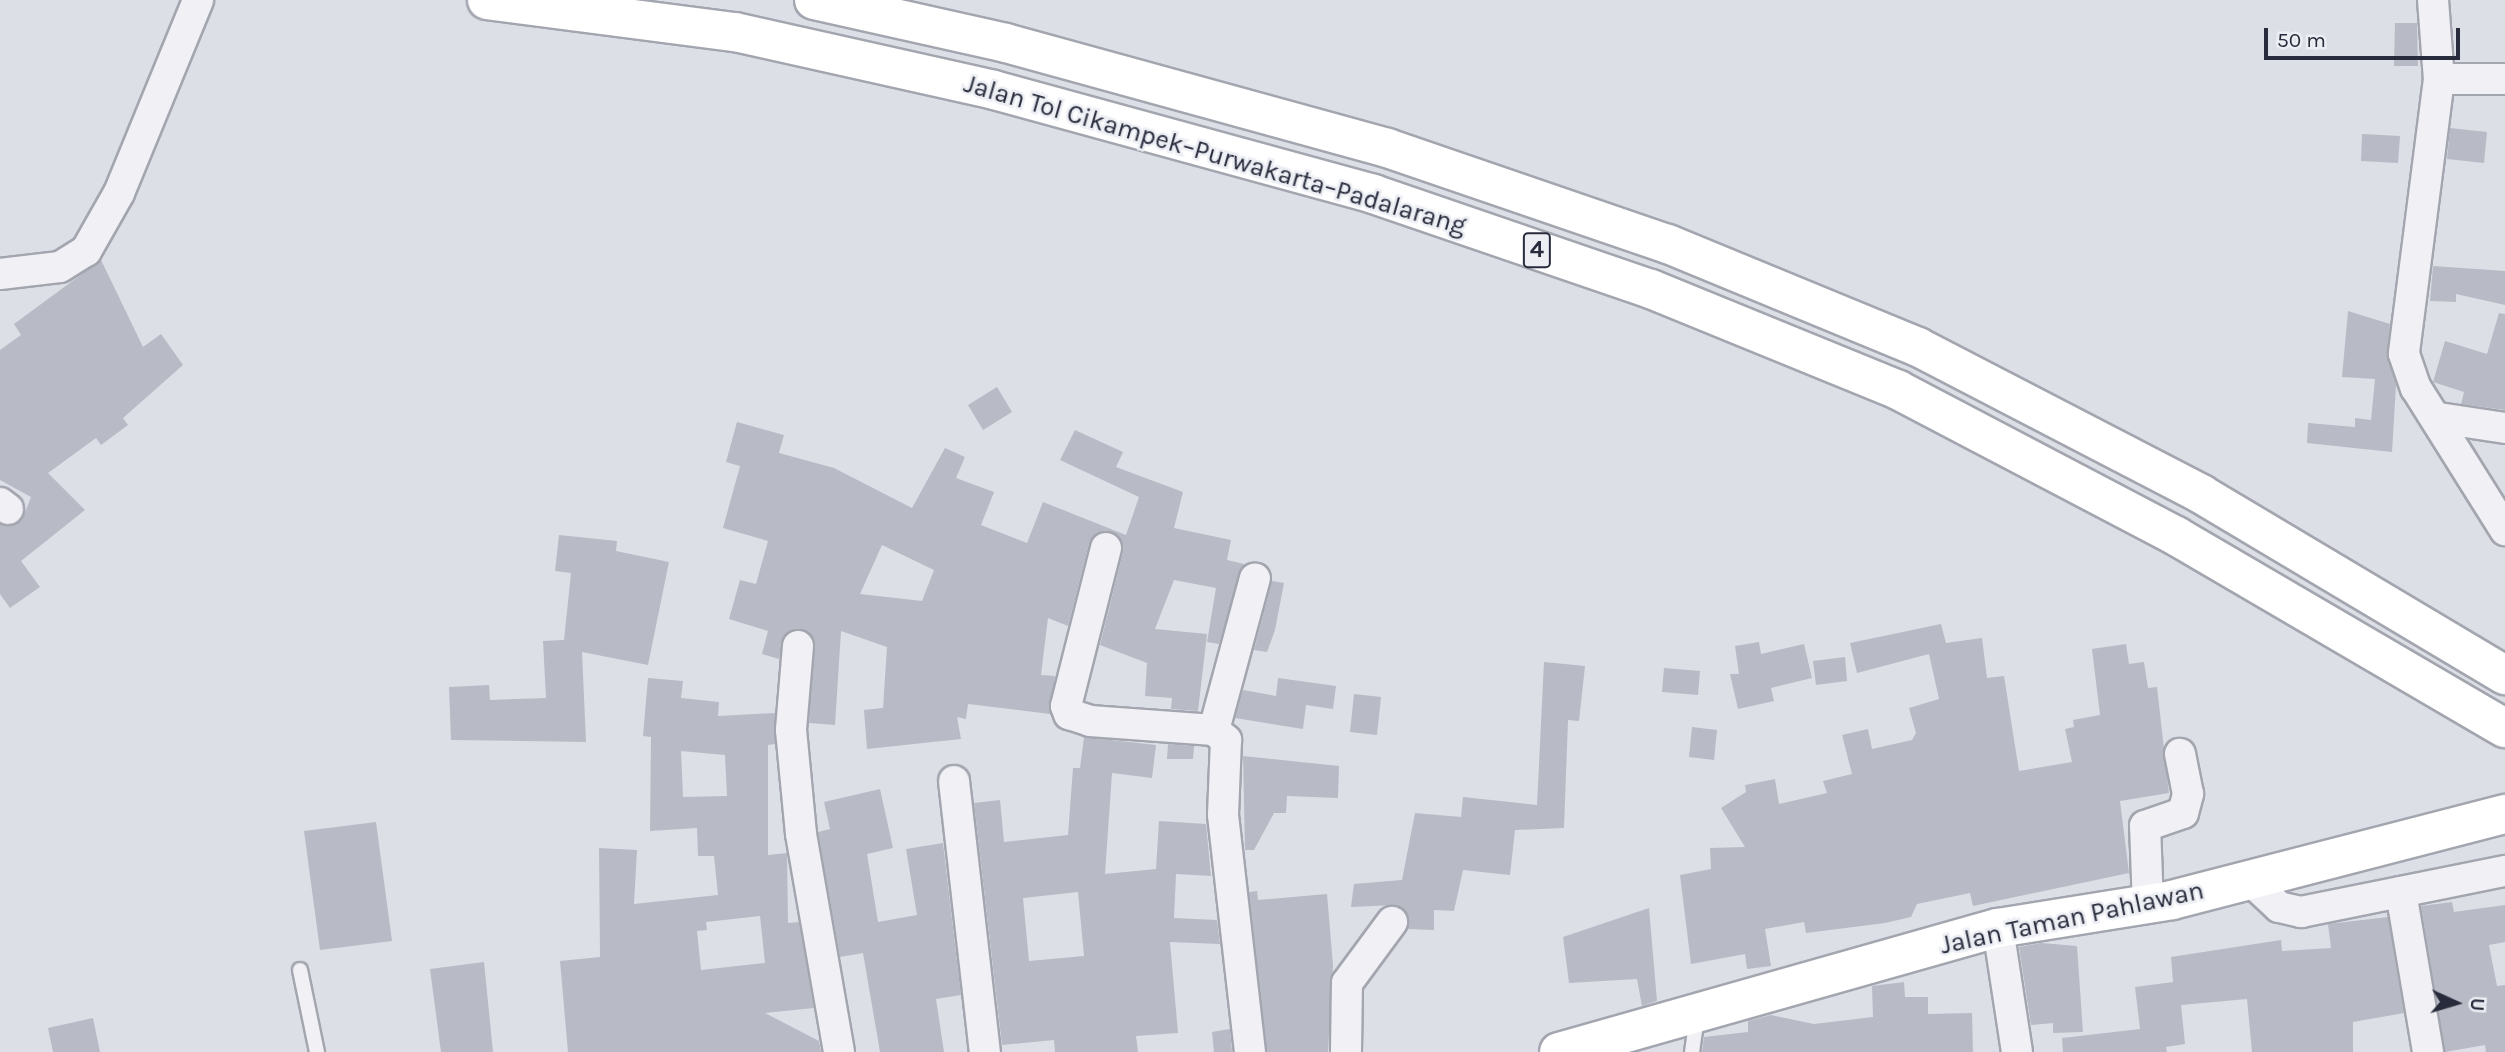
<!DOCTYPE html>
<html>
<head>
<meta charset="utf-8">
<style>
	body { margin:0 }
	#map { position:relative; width:2505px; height:1052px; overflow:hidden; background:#dddfe6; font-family:Karla,sans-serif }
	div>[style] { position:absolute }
	.building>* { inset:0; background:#b8bac5 }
	.roads { filter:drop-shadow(2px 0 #a3a5af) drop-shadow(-2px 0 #a3a5af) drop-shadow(0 2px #a3a5af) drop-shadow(0 -2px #a3a5af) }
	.lane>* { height:14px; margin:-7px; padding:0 7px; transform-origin:7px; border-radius:7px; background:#f0f0f5 }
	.street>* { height:30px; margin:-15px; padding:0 15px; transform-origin:15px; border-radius:15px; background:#f0f0f5 }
	.primary>* { height:38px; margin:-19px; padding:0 19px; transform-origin:19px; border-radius:19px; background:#fff }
	.highway>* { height:38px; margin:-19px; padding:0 19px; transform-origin:19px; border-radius:19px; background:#fff }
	span { translate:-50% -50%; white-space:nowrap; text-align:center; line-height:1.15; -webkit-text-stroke:5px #eceef4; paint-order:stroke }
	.shield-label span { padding:2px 5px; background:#eceef4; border:2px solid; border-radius:5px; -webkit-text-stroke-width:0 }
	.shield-label { font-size:24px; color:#282b3b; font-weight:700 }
	.street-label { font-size:26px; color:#282b3b }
	.north { position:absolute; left:2421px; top:968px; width:70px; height:70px; -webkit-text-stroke:5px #eceef4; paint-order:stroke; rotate:94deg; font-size:19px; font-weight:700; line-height:28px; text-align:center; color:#282b3b }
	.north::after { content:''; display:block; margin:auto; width:24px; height:32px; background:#282b3b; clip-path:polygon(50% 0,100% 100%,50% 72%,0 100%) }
	.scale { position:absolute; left:2264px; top:28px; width:196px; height:32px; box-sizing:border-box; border:4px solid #282b3b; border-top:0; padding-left:9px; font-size:21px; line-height:24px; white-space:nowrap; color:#282b3b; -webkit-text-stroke:5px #eceef4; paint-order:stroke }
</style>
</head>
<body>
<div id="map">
	<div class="building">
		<i style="clip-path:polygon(2395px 23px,2417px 23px,2418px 66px,2394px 66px)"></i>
		<i style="clip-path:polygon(2450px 128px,2487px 132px,2484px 163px,2447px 159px)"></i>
		<i style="clip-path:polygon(2362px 134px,2400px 136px,2398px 163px,2361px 161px)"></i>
		<i style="clip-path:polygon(101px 260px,143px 347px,161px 334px,183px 365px,123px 418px,128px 425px,101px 445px,96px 438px,48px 473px,85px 510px,21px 561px,40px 587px,10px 608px,0 594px,0 524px,22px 520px,31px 497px,0 480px,0 350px,21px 335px,14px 324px)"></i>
		<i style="clip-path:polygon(2433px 266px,2505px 271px,2505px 305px,2456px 294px,2456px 302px,2430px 301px)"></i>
		<i style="clip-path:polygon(2348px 311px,2390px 324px,2387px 352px,2396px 385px,2392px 452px,2307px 443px,2308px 423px,2355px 427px,2355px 418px,2371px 420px,2375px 379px,2342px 377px)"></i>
		<i style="clip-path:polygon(2499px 313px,2505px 314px,2505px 410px,2461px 404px,2464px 392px,2433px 382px,2445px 341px,2487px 354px)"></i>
		<i style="clip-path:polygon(997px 387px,1012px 412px,983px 430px,968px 405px)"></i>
		<i style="clip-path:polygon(evenodd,737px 422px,784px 435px,779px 453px,834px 468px,912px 508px,945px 448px,965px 457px,956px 478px,994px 492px,981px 525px,1027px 543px,1043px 502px,1126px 535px,1139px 497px,1060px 460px,1075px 430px,1123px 452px,1116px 467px,1183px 492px,1174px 528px,1231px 540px,1227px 560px,1244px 564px,1219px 644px,1207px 642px,1216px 588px,1174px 580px,1155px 629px,1207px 634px,1198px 711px,1171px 709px,1172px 698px,1145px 696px,1147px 663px,1100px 645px,1123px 552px,1119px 536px,1102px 531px,1089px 544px,1068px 626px,1048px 618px,1041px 675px,1055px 676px,1050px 714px,968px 704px,966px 719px,957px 717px,961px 739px,867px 749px,864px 710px,883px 708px,887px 647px,841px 631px,835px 725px,809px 723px,813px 638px,790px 631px,779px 659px,762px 654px,768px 631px,729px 619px,740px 580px,756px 584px,768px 541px,723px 528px,740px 466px,726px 462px,737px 422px,882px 545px,934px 570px,922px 601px,860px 594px,882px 545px)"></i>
		<i style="clip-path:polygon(559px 535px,617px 541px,616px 551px,669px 562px,648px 665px,582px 652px,586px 742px,451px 740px,449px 687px,489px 685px,490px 700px,546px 698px,543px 641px,564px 640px,571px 573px,555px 571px)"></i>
		<i style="clip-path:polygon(1272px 581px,1284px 583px,1275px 630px,1267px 652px,1254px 650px)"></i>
		<i style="clip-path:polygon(1941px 624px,1946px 643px,1982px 638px,1987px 678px,2004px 676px,2019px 771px,2072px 762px,2065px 729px,2074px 727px,2073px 720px,2100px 715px,2092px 649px,2126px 644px,2129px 664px,2144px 662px,2148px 688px,2157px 687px,2169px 793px,2120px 801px,2129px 873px,1973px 906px,1970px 893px,1917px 904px,1911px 917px,1885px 923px,1806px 933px,1804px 922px,1765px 929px,1771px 966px,1747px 969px,1745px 954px,1691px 964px,1680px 875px,1711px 869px,1710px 848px,1745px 847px,1721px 808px,1746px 792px,1745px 785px,1775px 779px,1779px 804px,1827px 793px,1823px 781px,1852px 774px,1842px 735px,1868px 729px,1872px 749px,1912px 740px,1916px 733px,1909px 708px,1939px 699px,1929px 654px,1857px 673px,1850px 643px)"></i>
		<i style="clip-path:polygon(1759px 642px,1761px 654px,1804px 644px,1812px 678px,1771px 688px,1774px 701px,1738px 709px,1730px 674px,1739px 674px,1735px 646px)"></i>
		<i style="clip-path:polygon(1845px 657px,1847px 681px,1816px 685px,1813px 661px)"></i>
		<i style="clip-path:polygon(1544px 662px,1585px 666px,1579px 721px,1568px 720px,1564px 828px,1515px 830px,1510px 875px,1463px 870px,1454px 911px,1434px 910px,1434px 930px,1407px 929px,1408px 914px,1395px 905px,1351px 907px,1354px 884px,1402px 880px,1415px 813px,1461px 817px,1463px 797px,1537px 805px)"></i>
		<i style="clip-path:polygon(1664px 668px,1700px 671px,1698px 695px,1662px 692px)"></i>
		<i style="clip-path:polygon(evenodd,648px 678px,683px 681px,681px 698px,719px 702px,718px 716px,775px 713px,775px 744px,768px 745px,768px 855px,787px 853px,788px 923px,799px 922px,814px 1008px,765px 1013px,819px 1041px,821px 1052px,568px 1052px,560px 961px,600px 957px,599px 848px,637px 850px,634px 904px,718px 895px,714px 856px,698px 856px,697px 828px,650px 831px,651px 737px,643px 736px,648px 678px,681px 751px,725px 755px,727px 796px,683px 797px,681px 751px,648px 678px,760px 916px,765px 963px,701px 970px,697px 931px,707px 930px,706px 922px,760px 916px)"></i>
		<i style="clip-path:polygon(1278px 678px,1336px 686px,1333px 709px,1306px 705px,1303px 729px,1235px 718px,1243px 690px,1276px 696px)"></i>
		<i style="clip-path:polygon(1354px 694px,1381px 697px,1377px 735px,1350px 732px)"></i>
		<i style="clip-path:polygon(1692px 727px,1717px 730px,1714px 760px,1689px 757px)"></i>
		<i style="clip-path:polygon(evenodd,1084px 737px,1156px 745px,1152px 778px,1112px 773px,1105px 874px,1156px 869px,1159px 821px,1206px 824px,1211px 876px,1176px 874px,1174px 918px,1217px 920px,1220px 944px,1170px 942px,1178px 1033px,1136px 1036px,1138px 1052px,1055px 1052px,1054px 1040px,1002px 1045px,974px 803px,1000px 800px,1004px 842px,1068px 835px,1073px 768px,1080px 768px,1084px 737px,1078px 892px,1084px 956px,1029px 961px,1023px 898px,1078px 892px)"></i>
		<i style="clip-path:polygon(1168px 744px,1194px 746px,1193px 759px,1167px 759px)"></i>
		<i style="clip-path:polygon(1243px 756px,1339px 766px,1338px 798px,1287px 796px,1286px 813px,1274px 813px,1254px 850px,1245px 850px)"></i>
		<i style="clip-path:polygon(880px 789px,893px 848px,867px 854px,878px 922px,917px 915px,906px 849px,943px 843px,961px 995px,936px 999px,944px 1052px,880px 1052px,863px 953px,840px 957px,818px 832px,830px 829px,824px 802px)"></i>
		<i style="clip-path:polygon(376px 822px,392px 941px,320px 950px,304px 831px)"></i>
		<i style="clip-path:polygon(1257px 891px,1258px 900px,1327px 894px,1333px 965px,1328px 1052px,1267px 1052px,1249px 892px)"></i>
		<i style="clip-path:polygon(2452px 902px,2454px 912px,2505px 905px,2505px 942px,2489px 945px,2497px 986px,2505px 985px,2505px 1052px,2486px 1052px,2485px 1045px,2445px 1052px,2421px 906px)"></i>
		<i style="clip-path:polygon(1649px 908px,1657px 1001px,1642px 1006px,1637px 979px,1569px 983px,1563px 937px)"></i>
		<i style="clip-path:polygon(2388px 917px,2404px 1013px,2353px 1022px,2353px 1052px,2252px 1052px,2247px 999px,2181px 1005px,2185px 1044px,2166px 1047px,2167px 1052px,2063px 1052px,2062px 1038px,2140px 1029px,2135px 987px,2173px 982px,2171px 957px,2281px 940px,2282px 951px,2331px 948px,2328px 924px)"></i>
		<i style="clip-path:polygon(2041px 943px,2077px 946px,2083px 1032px,2053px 1033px,2053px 1023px,2031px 1025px,2019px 947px)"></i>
		<i style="clip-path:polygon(484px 962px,493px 1052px,441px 1052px,430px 969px)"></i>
		<i style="clip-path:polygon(1904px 982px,1905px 997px,1928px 997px,1928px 1014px,1972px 1013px,1973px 1052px,1702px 1052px,1704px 1037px,1748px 1032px,1748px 1021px,1771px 1015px,1814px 1024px,1873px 1017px,1872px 986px)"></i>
		<i style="clip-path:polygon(93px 1018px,100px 1052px,53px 1052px,48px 1028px)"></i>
		<i style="clip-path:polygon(1230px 1029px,1232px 1052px,1214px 1052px,1212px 1032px)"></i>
	</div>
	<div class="roads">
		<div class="lane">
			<i style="left:300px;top:970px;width:84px;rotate:78.3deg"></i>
			<i style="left:1692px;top:1052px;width:37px;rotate:-82deg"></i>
		</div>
		<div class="street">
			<i style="left:2433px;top:0;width:79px;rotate:85.7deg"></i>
			<i style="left:2439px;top:79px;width:277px;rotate:97.3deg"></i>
			<i style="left:2404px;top:354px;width:36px;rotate:71deg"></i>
			<i style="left:2416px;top:388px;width:168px;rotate:57.9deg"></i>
			<i style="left:2439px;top:79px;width:66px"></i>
			<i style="left:0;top:274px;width:60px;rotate:-6.7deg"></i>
			<i style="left:60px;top:267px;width:31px;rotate:-32deg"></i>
			<i style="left:86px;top:251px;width:67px;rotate:-60.4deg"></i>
			<i style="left:119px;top:193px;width:209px;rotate:-67.7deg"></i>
			<i style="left:2439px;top:418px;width:67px;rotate:8.6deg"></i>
			<i style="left:0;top:503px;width:10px;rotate:37deg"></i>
			<i style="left:1106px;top:548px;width:163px;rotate:104.2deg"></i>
			<i style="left:1066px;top:706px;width:9px;rotate:69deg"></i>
			<i style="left:1069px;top:714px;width:22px;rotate:18deg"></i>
			<i style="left:1090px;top:721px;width:124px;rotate:4.2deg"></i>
			<i style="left:1214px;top:730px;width:16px;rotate:40deg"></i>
			<i style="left:1226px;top:740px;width:75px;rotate:92.3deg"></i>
			<i style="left:1223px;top:815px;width:239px;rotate:83.5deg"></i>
			<i style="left:798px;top:646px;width:84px;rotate:94.8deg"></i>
			<i style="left:791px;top:730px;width:104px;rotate:84.5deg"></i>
			<i style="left:801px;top:834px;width:221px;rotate:80.1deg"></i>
			<i style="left:1214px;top:730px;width:157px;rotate:-74.9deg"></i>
			<i style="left:954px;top:781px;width:273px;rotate:83.5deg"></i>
			<i style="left:2249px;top:879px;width:41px;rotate:43deg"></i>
			<i style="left:2279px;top:907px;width:23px;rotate:13deg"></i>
			<i style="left:2301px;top:912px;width:208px;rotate:-11.4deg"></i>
			<i style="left:2401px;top:892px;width:162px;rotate:80.4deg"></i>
			<i style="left:2148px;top:906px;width:80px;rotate:-92.1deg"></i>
			<i style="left:2145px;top:826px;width:40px;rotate:-18.9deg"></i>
			<i style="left:2183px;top:813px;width:20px;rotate:-75deg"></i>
			<i style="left:2188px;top:794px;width:41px;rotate:-101.3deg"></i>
			<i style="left:1998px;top:928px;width:125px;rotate:81.3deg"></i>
			<i style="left:1346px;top:1052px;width:69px;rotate:-89.2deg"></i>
			<i style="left:1347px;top:983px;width:76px;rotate:-53.6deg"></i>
		</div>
		<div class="primary">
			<i style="left:1559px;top:1052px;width:456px;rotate:-15.8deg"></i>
			<i style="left:1998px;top:928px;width:176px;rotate:-9.1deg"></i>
			<i style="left:2172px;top:900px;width:344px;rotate:-14.5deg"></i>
		</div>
		<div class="highway">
			<i style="left:487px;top:0;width:250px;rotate:7.4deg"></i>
			<i style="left:735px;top:32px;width:265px;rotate:12.6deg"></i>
			<i style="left:994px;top:90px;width:393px;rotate:15.3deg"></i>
			<i style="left:1373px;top:194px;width:294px;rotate:18.9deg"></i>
			<i style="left:1651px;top:289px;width:267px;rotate:22.2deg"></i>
			<i style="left:1898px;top:390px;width:314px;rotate:27.7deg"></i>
			<i style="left:2176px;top:536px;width:381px;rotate:30.3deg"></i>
			<i style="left:814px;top:0;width:197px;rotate:12.6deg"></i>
			<i style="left:1006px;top:43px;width:395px;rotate:15.4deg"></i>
			<i style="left:1387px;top:148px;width:297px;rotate:18.9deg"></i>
			<i style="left:1668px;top:244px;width:270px;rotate:22.4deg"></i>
			<i style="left:1918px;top:347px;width:319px;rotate:27.4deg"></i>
			<i style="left:2201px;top:494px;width:354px;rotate:30.8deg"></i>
		</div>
	</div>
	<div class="shield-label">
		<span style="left:1537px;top:250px">4</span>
	</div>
	<div class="street-label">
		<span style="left:1215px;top:155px;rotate:16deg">Jalan Tol Cikampek–Purwakarta–Padalarang</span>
		<span style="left:2072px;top:918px;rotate:-12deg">Jalan Taman Pahlawan</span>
	</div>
	<div class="north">U</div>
	<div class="scale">50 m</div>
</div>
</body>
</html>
